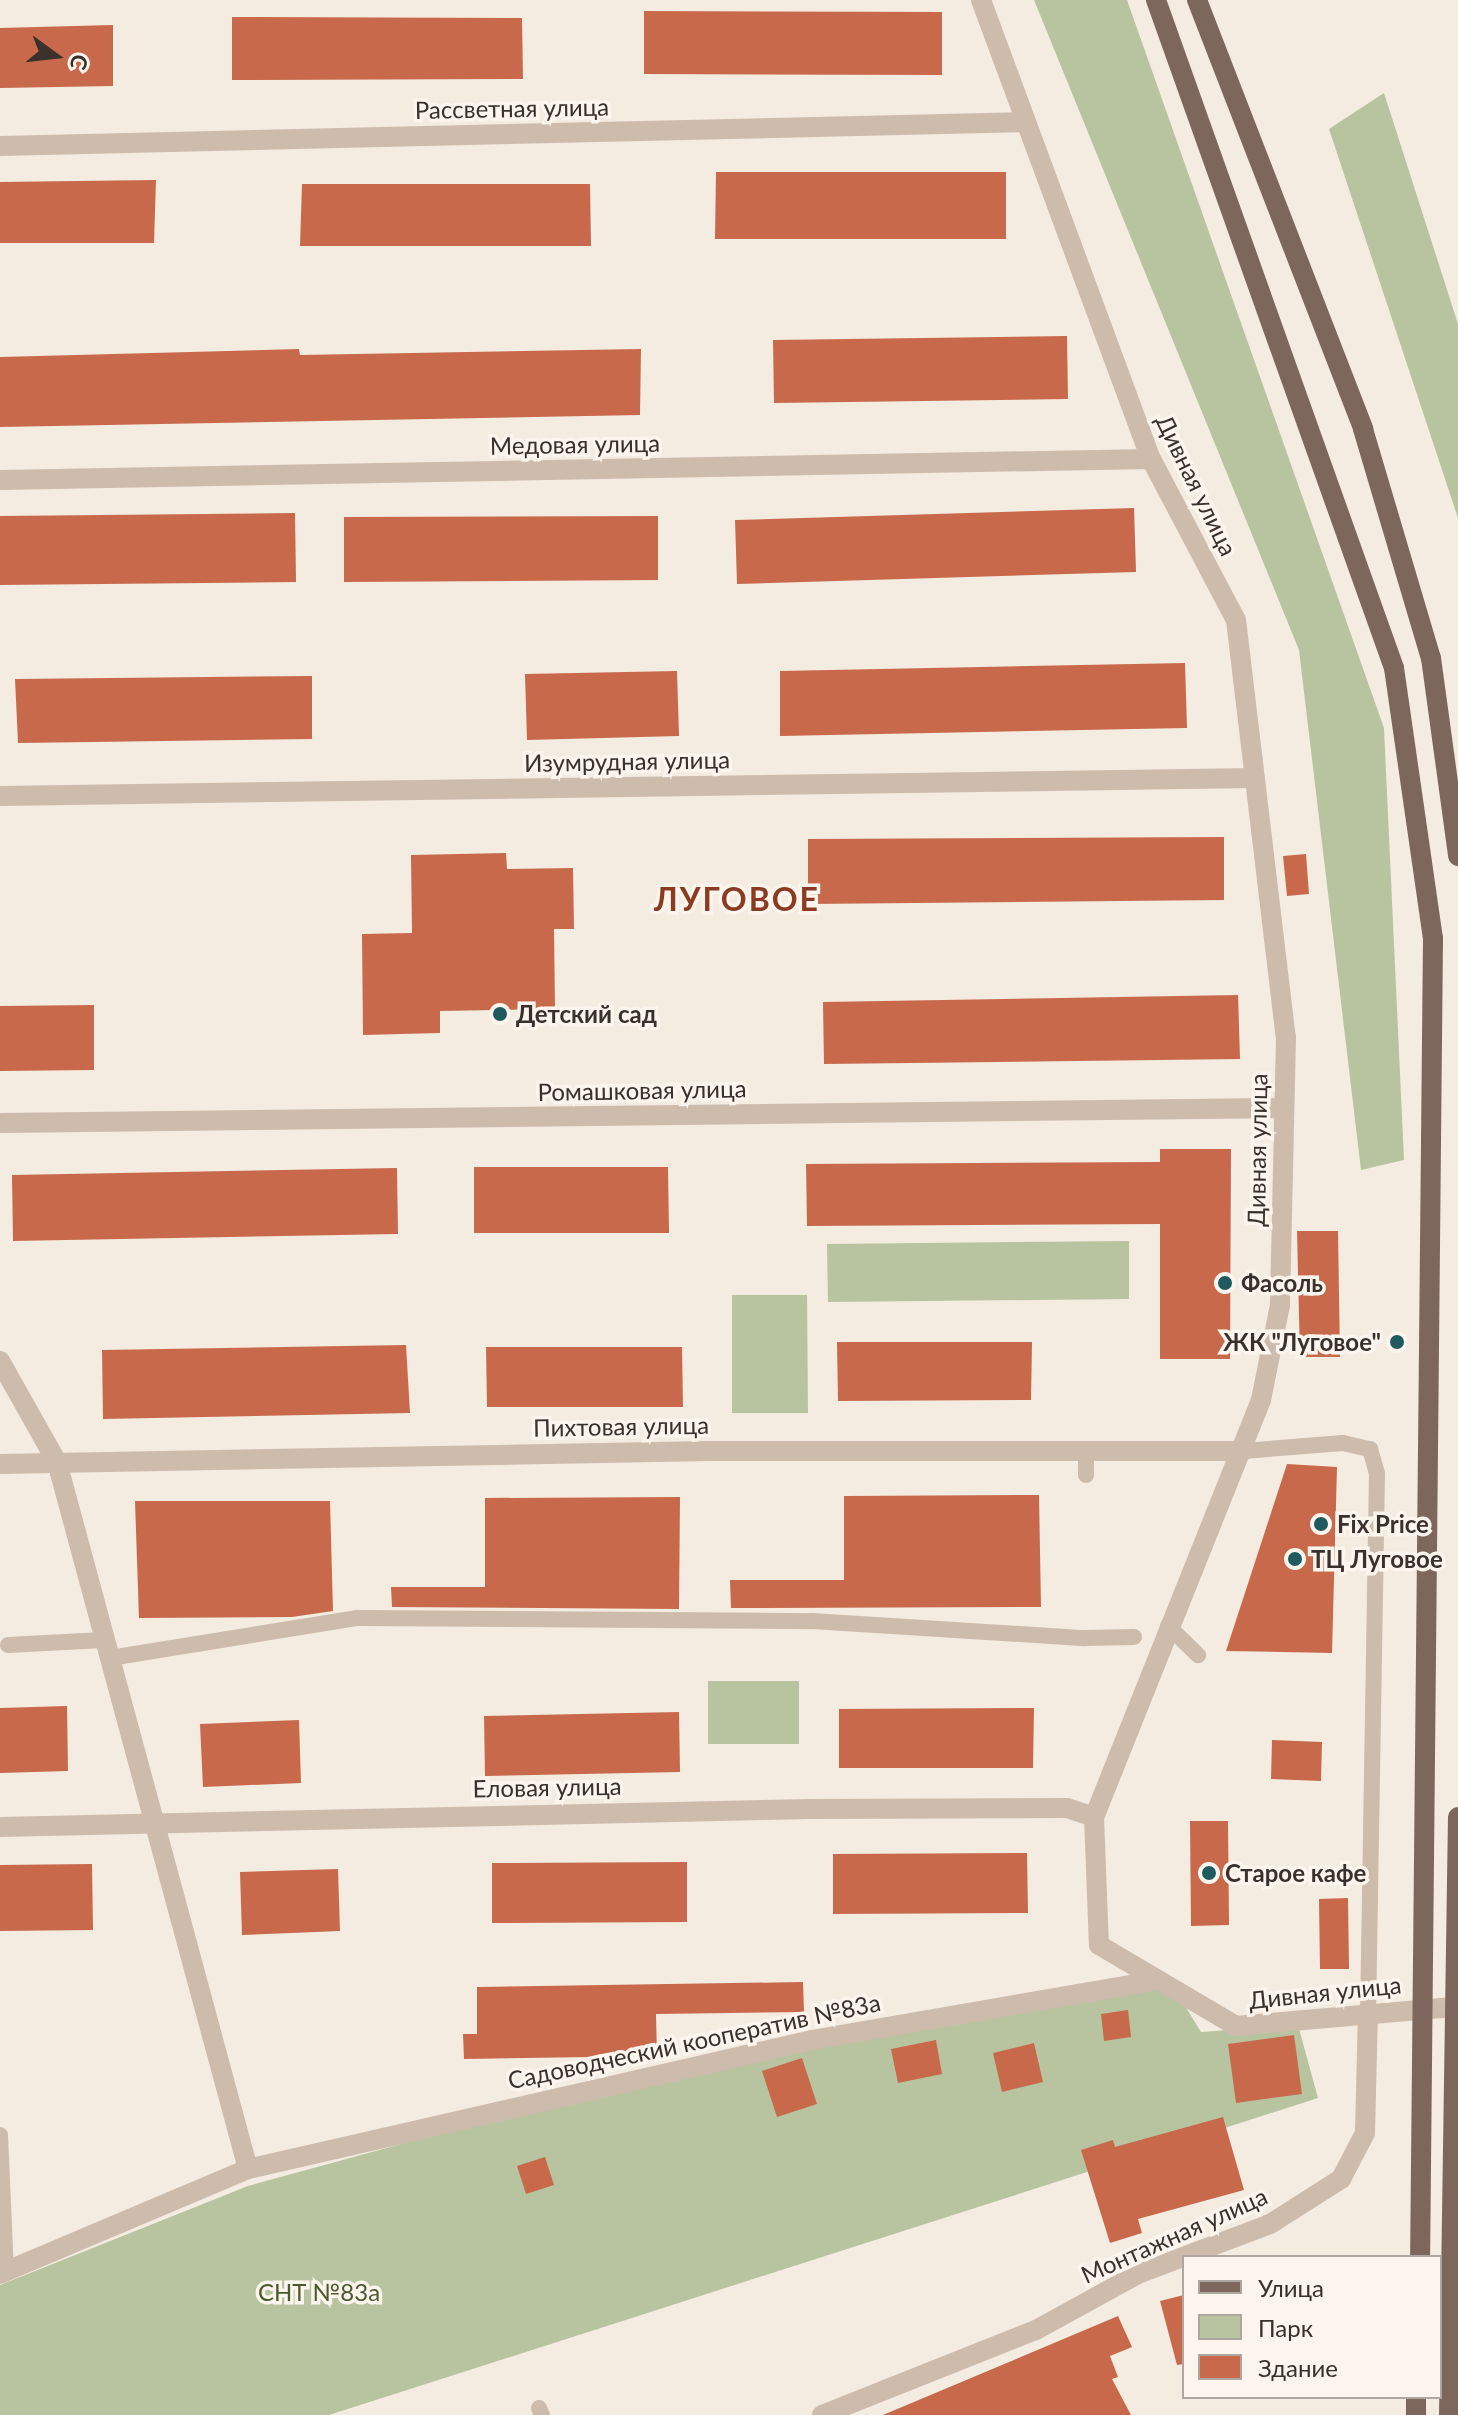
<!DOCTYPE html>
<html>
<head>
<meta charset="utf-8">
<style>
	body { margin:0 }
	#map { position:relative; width:1458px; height:2415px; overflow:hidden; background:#f4ebe1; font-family:Lato,sans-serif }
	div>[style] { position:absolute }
	.green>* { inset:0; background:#b8c4a0 }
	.building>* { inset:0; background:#c8694b }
	.service>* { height:16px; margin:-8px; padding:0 8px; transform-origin:8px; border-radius:8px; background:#cdbbac }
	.minor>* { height:20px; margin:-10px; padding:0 10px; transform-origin:10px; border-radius:10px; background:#cdbbac }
	.primary>* { height:20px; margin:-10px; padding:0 10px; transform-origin:10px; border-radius:10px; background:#7d675c }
	.dots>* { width:22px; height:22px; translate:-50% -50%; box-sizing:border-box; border:4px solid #fbf5ee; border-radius:50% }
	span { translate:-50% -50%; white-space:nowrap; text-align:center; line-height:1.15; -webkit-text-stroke:7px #fbf5ee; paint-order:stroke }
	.street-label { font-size:24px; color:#3b302b }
	.poi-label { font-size:24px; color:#3b302b; font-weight:700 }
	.left { translate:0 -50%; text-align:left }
	.right { translate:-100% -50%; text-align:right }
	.park-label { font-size:24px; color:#4a5a2e }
	.district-label { font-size:32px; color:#8c3b22; font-weight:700; letter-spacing:2px }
	.legend { position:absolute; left:1182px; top:2255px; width:260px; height:144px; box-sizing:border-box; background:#fbf5ee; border:2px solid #aea6a0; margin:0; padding:10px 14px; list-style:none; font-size:24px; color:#3b302b }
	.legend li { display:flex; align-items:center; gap:16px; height:40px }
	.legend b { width:40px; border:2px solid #aea6a0 }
	.north { position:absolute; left:16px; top:16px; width:80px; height:80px; -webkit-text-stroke:6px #fbf5ee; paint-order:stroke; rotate:105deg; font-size:22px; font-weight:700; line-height:32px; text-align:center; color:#3b302b }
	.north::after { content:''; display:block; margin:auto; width:28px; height:36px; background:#3b302b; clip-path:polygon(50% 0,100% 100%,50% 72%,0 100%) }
</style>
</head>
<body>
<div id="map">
	<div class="green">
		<i style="clip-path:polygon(1034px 0,1127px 0,1384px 728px,1404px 1160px,1361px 1170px,1299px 650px)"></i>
		<i style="clip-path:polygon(1384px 93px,1458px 324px,1458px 518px,1329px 129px)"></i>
		<i style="clip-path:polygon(1129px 1241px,1129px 1299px,828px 1302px,827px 1244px)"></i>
		<i style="clip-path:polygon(732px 1295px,807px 1295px,808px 1413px,732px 1413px)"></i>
		<i style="clip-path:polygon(708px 1681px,799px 1681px,799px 1744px,708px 1744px)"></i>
		<i style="clip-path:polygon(1171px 1983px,1201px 2032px,1298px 2025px,1318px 2098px,329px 2415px,0 2415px,0 2285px,248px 2186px,456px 2129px,809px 2047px)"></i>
	</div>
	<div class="building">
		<i style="clip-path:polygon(644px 11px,942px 12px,942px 75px,644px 74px)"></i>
		<i style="clip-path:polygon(232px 17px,522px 18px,523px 79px,232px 80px)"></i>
		<i style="clip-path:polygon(113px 25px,113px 86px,0 88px,0 28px)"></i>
		<i style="clip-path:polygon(716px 172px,1006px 172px,1006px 239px,715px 239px)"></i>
		<i style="clip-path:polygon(156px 180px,154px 243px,0 243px,0 182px)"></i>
		<i style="clip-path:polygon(302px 184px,590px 184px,591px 246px,300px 246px)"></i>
		<i style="clip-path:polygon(1067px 336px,1068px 399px,774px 403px,773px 340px)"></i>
		<i style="clip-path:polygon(299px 349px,300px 355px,641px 349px,640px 415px,0 427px,0 357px)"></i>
		<i style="clip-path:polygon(1134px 508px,1136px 572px,737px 584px,735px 520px)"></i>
		<i style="clip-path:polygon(295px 513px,296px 582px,0 585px,0 516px)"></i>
		<i style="clip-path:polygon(658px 516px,658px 580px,344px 582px,344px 517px)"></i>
		<i style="clip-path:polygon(1185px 663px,1187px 728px,780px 736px,780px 671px)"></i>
		<i style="clip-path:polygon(677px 671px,679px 736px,527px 740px,525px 674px)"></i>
		<i style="clip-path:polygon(312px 676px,312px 739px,18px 743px,15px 679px)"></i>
		<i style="clip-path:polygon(1224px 837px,1224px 900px,808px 904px,808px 839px)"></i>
		<i style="clip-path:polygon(506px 853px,507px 869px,573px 868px,574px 929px,554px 929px,555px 1009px,440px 1011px,440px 1033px,363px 1035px,362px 934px,412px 933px,411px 855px)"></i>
		<i style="clip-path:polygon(1306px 854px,1309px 894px,1287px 896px,1283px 856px)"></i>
		<i style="clip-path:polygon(1238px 995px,1240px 1059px,824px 1064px,823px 1002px)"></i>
		<i style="clip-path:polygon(94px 1005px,94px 1070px,0 1071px,0 1006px)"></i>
		<i style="clip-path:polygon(1160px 1149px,1231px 1149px,1230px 1359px,1160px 1359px,1160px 1224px,807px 1226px,806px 1164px,1160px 1162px)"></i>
		<i style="clip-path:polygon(474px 1167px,668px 1167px,669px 1233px,474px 1233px)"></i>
		<i style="clip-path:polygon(397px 1168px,398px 1234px,13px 1241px,12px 1175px)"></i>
		<i style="clip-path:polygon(1297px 1231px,1338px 1231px,1340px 1357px,1300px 1357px)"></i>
		<i style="clip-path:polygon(837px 1342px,1032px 1342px,1031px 1400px,838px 1401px)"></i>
		<i style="clip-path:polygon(406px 1345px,410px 1413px,103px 1419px,102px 1350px)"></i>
		<i style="clip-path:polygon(486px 1347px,682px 1347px,683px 1407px,487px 1407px)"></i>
		<i style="clip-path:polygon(1287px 1464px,1337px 1467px,1332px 1653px,1226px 1651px)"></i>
		<i style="clip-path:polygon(1039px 1495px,1041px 1607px,731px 1608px,730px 1580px,844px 1580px,844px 1496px)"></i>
		<i style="clip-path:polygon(680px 1497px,679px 1609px,392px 1607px,391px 1587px,485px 1587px,485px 1498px)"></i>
		<i style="clip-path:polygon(135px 1501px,330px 1501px,333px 1611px,292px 1617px,139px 1618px)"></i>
		<i style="clip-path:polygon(67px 1706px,68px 1771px,0 1773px,0 1708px)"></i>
		<i style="clip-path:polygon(1034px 1708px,1033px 1768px,839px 1768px,839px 1709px)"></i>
		<i style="clip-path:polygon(679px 1712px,680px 1772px,485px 1776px,484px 1716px)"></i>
		<i style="clip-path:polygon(299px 1720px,301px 1783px,203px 1787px,200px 1724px)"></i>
		<i style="clip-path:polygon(1272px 1740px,1322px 1742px,1321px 1781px,1271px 1779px)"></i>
		<i style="clip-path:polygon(1190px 1821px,1228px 1821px,1229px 1925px,1191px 1926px)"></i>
		<i style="clip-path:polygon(1027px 1853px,1028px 1913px,833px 1914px,833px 1854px)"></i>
		<i style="clip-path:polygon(687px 1862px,687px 1922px,492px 1923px,492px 1863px)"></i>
		<i style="clip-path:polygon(92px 1864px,93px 1930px,0 1931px,0 1865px)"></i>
		<i style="clip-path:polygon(338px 1869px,340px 1931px,242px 1935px,240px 1872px)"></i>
		<i style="clip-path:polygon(1348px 1898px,1349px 1969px,1320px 1969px,1319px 1899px)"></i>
		<i style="clip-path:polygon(803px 1982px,804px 2012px,656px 2014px,657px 2056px,464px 2059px,463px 2034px,477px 2034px,477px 1987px)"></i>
		<i style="clip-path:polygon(1128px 2010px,1131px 2037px,1104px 2041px,1101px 2014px)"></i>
		<i style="clip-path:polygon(1294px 2035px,1302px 2094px,1236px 2103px,1228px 2044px)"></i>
		<i style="clip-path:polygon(936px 2040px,942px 2074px,898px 2083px,891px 2049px)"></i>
		<i style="clip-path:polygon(1034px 2043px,1043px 2082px,1002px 2092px,993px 2053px)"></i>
		<i style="clip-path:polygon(802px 2058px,817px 2104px,777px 2117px,762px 2071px)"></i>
		<i style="clip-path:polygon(1223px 2117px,1244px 2190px,1138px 2219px,1142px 2233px,1110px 2243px,1081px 2150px,1113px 2140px,1115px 2147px)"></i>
		<i style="clip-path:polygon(545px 2157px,554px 2185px,526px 2194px,517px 2166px)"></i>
		<i style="clip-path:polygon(1184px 2295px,1184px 2364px,1177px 2365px,1160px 2301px)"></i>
		<i style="clip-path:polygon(1118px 2316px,1132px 2347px,1110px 2356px,1118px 2377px,1112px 2379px,1131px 2415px,883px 2415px)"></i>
	</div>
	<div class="service">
		<i style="left:1243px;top:1451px;width:100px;rotate:-4.6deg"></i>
		<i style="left:1343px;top:1443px;width:28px;rotate:13deg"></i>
		<i style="left:1370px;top:1449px;width:25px;rotate:74deg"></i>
		<i style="left:1377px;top:1473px;width:540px;rotate:90.95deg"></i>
		<i style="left:1086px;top:1452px;width:23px;rotate:90deg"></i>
		<i style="left:1168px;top:1626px;width:42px;rotate:44deg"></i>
		<i style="left:8px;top:1645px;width:96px;rotate:-3deg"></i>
		<i style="left:110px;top:1658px;width:251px;rotate:-9.2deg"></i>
		<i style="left:358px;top:1618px;width:454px;rotate:0.4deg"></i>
		<i style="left:812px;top:1621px;width:273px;rotate:3.6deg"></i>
		<i style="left:1084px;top:1638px;width:50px;rotate:-1.1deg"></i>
		<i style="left:0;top:2135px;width:136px;rotate:87.5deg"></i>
		<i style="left:539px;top:2408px;width:8px;rotate:67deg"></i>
	</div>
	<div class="minor">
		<i style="left:981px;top:0;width:489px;rotate:69.7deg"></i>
		<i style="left:1151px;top:459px;width:182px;rotate:62.2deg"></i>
		<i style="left:1236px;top:620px;width:420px;rotate:83.2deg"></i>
		<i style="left:1286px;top:1037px;width:268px;rotate:91.3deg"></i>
		<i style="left:1280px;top:1305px;width:97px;rotate:101.3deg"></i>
		<i style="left:1261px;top:1400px;width:449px;rotate:111.8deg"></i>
		<i style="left:1094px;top:1817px;width:128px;rotate:87.8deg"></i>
		<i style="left:1099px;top:1945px;width:159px;rotate:30.6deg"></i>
		<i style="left:1236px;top:2026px;width:218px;rotate:-5deg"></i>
		<i style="left:0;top:146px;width:1026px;rotate:-1.34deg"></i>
		<i style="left:0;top:480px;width:1151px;rotate:-1.05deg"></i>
		<i style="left:0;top:796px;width:1255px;rotate:-0.82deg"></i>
		<i style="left:0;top:1123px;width:1284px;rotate:-0.67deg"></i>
		<i style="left:0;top:1361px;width:116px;rotate:60.6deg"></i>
		<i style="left:57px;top:1462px;width:732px;rotate:74.88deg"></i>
		<i style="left:248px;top:2169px;width:269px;rotate:157.1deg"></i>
		<i style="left:0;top:1464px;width:709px;rotate:-1.05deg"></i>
		<i style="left:709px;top:1451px;width:534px"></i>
		<i style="left:0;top:1827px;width:811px;rotate:-1.27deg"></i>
		<i style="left:811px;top:1809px;width:256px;rotate:-0.2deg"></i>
		<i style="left:1067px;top:1808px;width:28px;rotate:18deg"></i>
		<i style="left:248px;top:2169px;width:579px;rotate:-12.88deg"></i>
		<i style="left:812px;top:2040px;width:346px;rotate:-9.8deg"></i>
		<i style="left:822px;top:2415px;width:230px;rotate:-21.7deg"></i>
		<i style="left:1036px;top:2330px;width:116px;rotate:-28.8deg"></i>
		<i style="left:1138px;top:2274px;width:141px;rotate:-20.7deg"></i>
		<i style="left:1270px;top:2224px;width:84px;rotate:-32.4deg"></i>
		<i style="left:1341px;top:2179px;width:52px;rotate:-62.4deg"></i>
		<i style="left:1365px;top:2133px;width:120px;rotate:-88.6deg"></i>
	</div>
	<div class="primary">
		<i style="left:1156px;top:0;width:709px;rotate:70.39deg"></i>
		<i style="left:1394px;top:668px;width:273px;rotate:81.8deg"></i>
		<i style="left:1433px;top:938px;width:1319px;rotate:90.56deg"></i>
		<i style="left:1197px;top:0;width:460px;rotate:68.8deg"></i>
		<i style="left:1363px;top:429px;width:239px;rotate:73.5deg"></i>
		<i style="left:1431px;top:658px;width:200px;rotate:82.2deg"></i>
		<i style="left:1416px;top:2415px;width:18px;rotate:-90deg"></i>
		<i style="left:1449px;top:2415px;width:598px;rotate:-89.14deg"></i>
	</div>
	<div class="dots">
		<i style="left:500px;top:1014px;background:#1f5a5e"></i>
		<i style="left:1225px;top:1283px;background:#1f5a5e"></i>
		<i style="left:1397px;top:1342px;background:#1f5a5e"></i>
		<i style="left:1321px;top:1524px;background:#1f5a5e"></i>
		<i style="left:1295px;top:1559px;background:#1f5a5e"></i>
		<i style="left:1209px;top:1873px;background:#1f5a5e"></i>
	</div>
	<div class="street-label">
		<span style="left:512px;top:108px;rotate:-1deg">Рассветная улица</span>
		<span style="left:575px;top:444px;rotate:-1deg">Медовая улица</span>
		<span style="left:1197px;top:485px;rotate:64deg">Дивная улица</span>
		<span style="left:627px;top:761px;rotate:-1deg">Изумрудная улица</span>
		<span style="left:642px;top:1090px;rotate:-1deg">Ромашковая улица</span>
		<span style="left:1257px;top:1150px;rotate:-89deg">Дивная улица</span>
		<span style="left:621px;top:1426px;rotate:-1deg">Пихтовая улица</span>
		<span style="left:547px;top:1787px;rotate:-1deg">Еловая улица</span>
		<span style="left:1325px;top:1992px;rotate:-6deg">Дивная улица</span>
		<span style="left:694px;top:2041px;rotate:-12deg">Садоводческий кооператив №83а</span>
		<span style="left:1174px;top:2235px;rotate:-24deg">Монтажная улица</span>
	</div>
	<div class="poi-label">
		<span class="left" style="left:516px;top:1014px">Детский сад</span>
		<span class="left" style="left:1241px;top:1283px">Фасоль</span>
		<span class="right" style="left:1381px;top:1342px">ЖК "Луговое"</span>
		<span class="left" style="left:1337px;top:1524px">Fix Price</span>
		<span class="left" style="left:1311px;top:1559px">ТЦ Луговое</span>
		<span class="left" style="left:1225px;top:1873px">Старое кафе</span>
	</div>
	<div class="park-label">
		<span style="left:319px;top:2292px">СНТ №83а</span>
	</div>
	<div class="district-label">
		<span style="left:737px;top:899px">ЛУГОВОЕ</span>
	</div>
	<ul class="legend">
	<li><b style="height:10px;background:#7d675c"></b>Улица</li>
	<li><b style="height:22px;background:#b8c4a0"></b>Парк</li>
	<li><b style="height:22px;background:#c8694b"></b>Здание</li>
	</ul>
	<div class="north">С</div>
</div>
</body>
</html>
